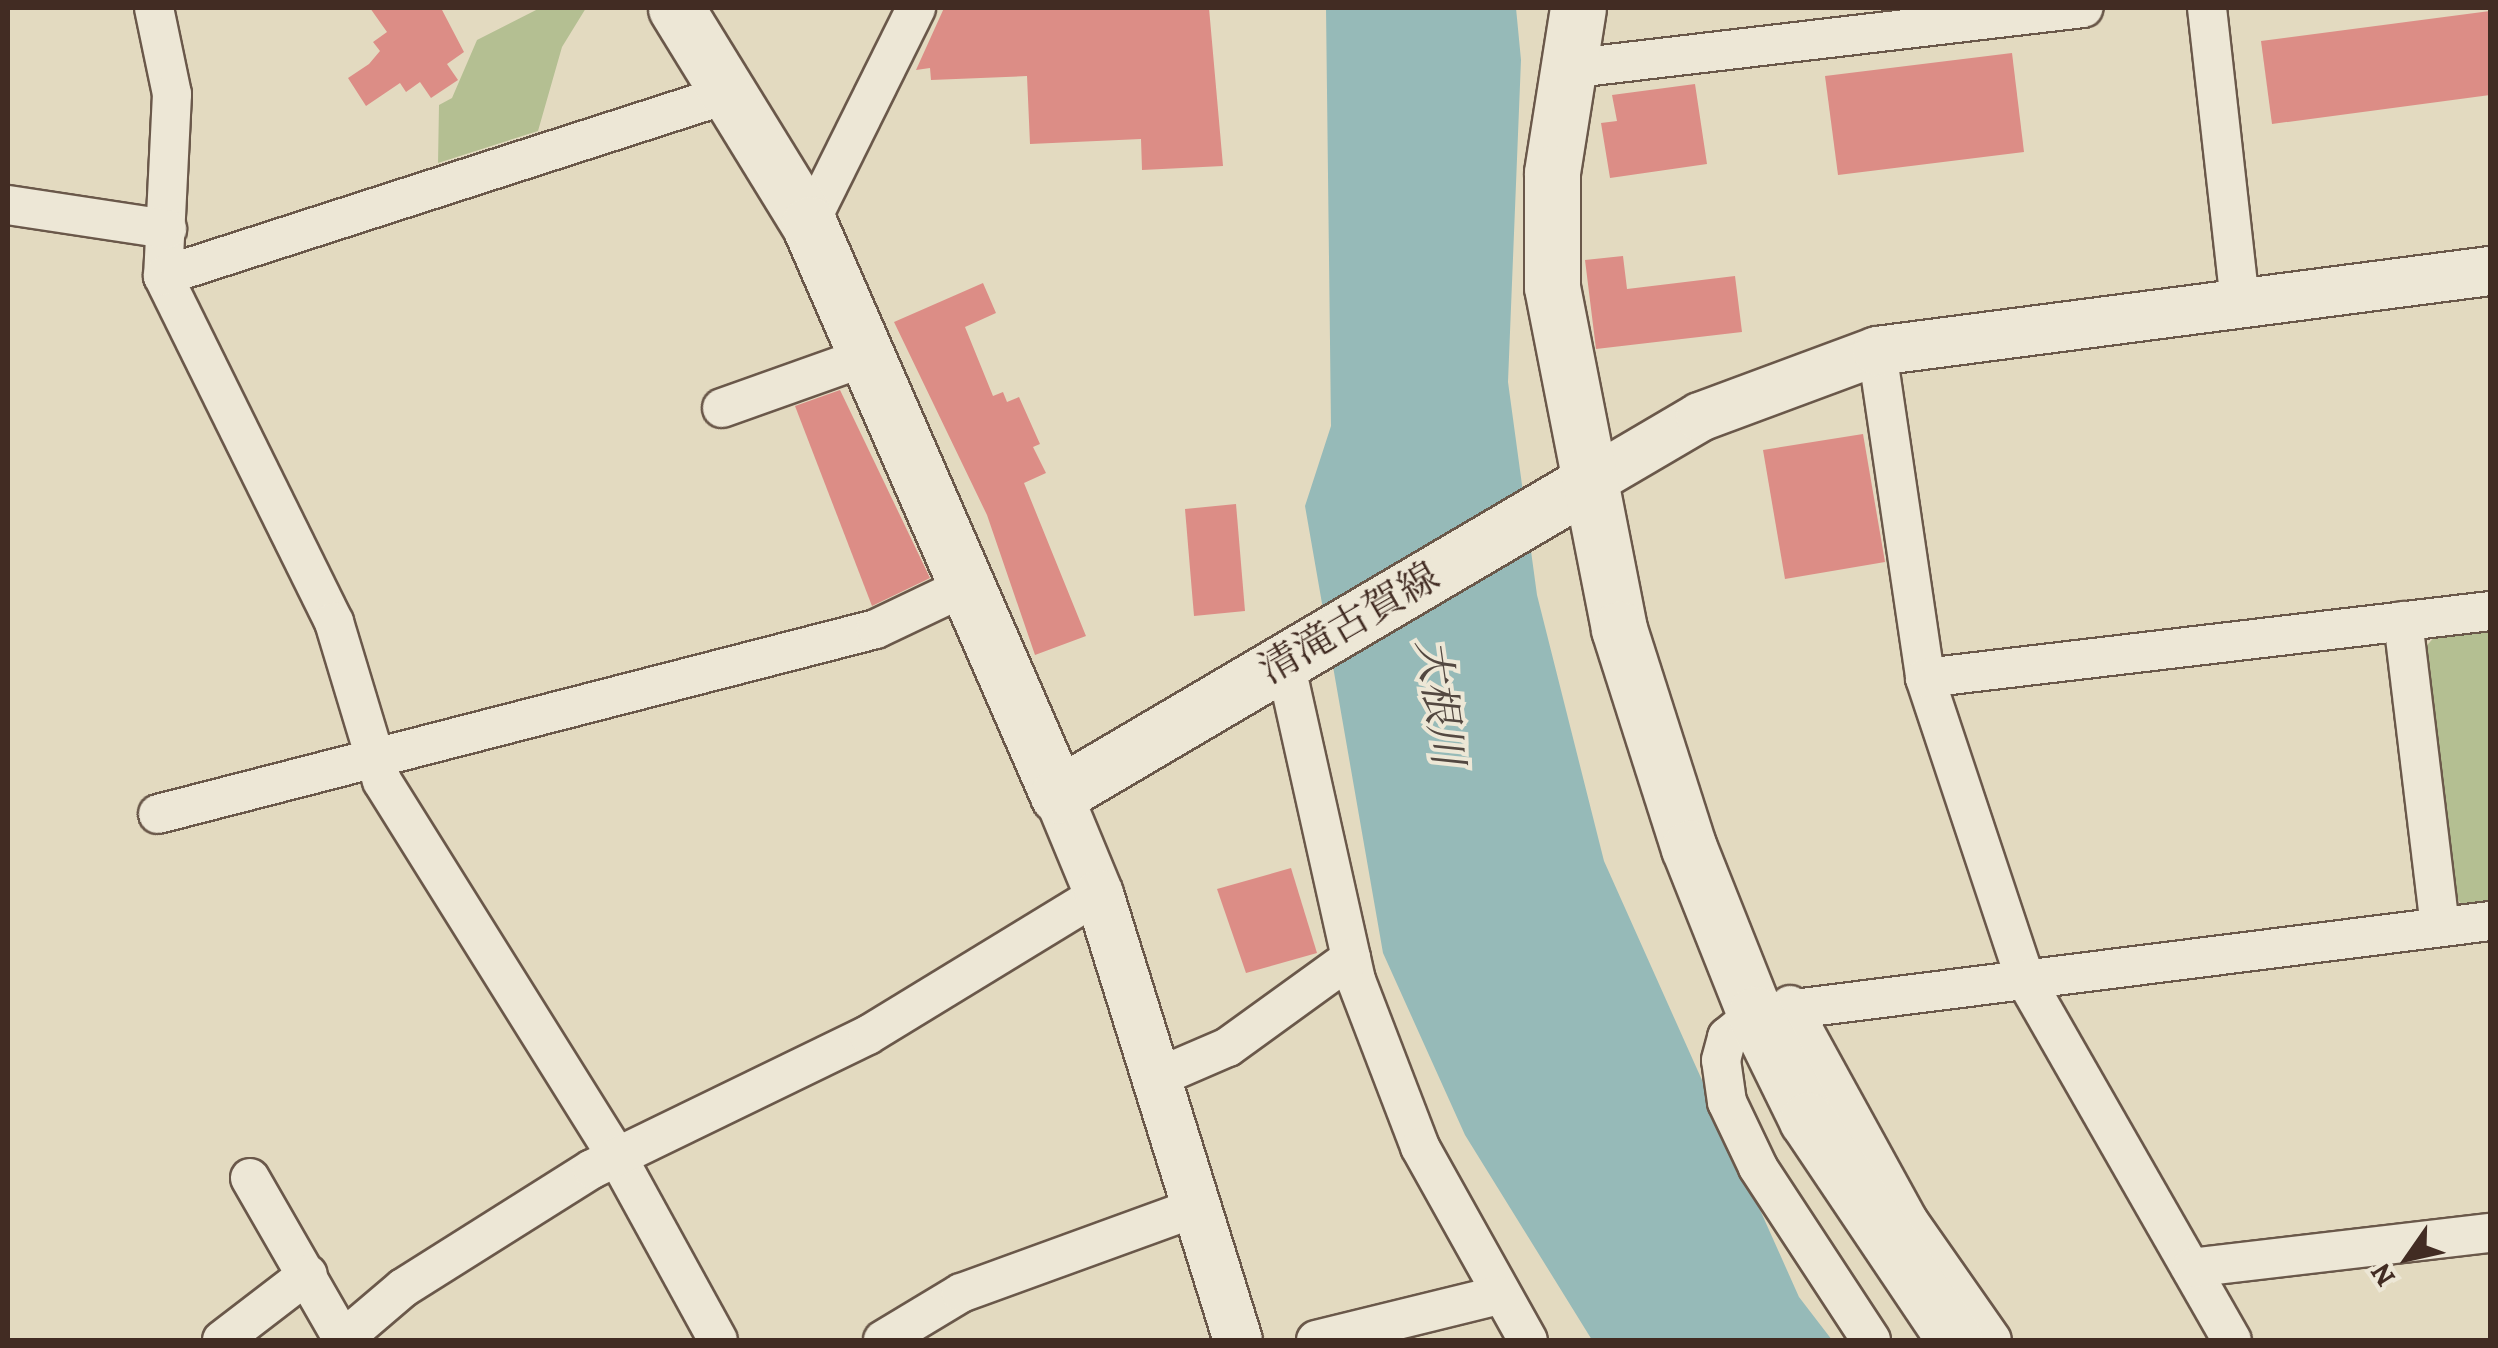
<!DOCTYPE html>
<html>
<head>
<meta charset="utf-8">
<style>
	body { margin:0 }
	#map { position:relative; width:2498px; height:1348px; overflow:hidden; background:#e3dac0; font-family:Alegreya,"Noto Serif JP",serif }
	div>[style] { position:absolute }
	.green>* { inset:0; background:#b4bf92 }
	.water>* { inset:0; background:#96bab8 }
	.building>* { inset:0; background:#dc8d86 }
	.roads { filter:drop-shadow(2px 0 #6a584a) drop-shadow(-2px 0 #6a584a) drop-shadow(0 2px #6a584a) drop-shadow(0 -2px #6a584a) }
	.minor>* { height:38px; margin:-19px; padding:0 19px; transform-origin:19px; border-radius:19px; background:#ede7d6 }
	.tertiary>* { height:48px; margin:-24px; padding:0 24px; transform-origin:24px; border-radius:24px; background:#ede7d6 }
	.secondary>* { height:55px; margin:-27.5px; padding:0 27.5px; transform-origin:27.5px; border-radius:27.5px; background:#ede7d6 }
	span { translate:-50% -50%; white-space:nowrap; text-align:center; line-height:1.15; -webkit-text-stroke:8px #ede7d6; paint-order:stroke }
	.street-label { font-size:40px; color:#422c23 }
	.water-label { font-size:42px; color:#534841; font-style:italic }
	.frame { position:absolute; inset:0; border:10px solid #422c23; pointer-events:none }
	.north { position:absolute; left:2358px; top:1208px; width:100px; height:100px; -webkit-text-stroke:8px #ede7d6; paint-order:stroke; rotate:236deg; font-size:28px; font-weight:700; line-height:40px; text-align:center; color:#422c23 }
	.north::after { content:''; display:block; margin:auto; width:35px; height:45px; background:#422c23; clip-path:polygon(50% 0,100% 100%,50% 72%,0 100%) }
</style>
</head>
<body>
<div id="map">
	<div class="green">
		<i style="clip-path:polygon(540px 8px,586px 8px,562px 47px,538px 131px,438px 163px,439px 105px,452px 98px,477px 40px)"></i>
		<i style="clip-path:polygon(2490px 629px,2490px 905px,2465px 908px,2453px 894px,2423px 650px,2436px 635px)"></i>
	</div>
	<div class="water">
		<i style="clip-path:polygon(1326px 8px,1516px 8px,1521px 60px,1508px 382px,1537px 595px,1604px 861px,1799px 1297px,1832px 1340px,1592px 1340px,1465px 1135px,1383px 953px,1305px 506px,1331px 426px)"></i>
	</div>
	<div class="building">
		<i style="clip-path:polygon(370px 8px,441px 8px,464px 52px,447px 64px,458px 80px,431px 98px,420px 82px,406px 92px,400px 83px,366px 106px,348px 78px,369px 64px,380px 51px,373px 42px,387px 32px)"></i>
		<i style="clip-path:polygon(944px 8px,1209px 8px,1223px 166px,1142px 170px,1141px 139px,1030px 144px,1027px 76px,931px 80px,930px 68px,916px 70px)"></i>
		<i style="clip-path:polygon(2490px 11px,2490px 95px,2272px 124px,2261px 41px)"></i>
		<i style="clip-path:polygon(2012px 53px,2024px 152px,1838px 175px,1825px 76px)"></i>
		<i style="clip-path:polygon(1695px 84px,1707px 164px,1610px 178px,1601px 123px,1617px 121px,1612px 95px)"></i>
		<i style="clip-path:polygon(1623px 256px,1627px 289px,1735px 276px,1742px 332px,1596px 349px,1585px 260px)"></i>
		<i style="clip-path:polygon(983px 283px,996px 313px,965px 327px,993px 396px,1003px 392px,1007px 402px,1019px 397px,1040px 444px,1033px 447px,1046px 473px,1024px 483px,1086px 636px,1035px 655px,987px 515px,894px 322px)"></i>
		<i style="clip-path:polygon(840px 390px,930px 578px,872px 606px,795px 406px)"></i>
		<i style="clip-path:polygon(1863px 434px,1885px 562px,1785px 579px,1763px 450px)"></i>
		<i style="clip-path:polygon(1236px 504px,1245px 611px,1194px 616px,1185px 509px)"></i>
		<i style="clip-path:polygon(1291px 868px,1317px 953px,1246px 973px,1217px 889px)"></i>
	</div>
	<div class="roads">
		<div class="minor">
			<i style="left:154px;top:8px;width:88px;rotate:78.2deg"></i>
			<i style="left:172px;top:94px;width:182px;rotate:92.8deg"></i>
			<i style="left:163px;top:276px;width:386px;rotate:63.7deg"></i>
			<i style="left:334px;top:622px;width:166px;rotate:73.2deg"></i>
			<i style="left:382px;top:781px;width:447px;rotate:58deg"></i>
			<i style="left:619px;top:1160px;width:205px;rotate:61.2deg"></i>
			<i style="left:2207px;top:8px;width:296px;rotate:83.6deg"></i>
			<i style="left:1567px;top:69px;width:520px;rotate:-6.74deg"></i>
			<i style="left:8px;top:205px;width:161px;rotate:8.6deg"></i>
			<i style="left:809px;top:224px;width:241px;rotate:-63.6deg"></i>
			<i style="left:163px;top:276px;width:600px;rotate:-17.86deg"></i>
			<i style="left:1877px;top:351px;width:331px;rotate:81.6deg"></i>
			<i style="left:1925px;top:678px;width:317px;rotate:71.6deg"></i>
			<i style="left:2025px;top:979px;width:416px;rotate:60.2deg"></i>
			<i style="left:722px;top:408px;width:155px;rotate:-19.6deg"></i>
			<i style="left:2403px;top:621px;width:308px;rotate:83.1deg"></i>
			<i style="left:1284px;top:658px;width:330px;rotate:77.4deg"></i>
			<i style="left:1356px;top:980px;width:179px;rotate:69deg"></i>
			<i style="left:1420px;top:1147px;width:221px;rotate:60.8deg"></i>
			<i style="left:1925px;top:678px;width:569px;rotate:-6.76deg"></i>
			<i style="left:158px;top:814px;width:741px;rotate:-14.45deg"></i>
			<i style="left:876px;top:629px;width:100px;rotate:-25.5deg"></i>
			<i style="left:1790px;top:1005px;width:245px;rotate:61.2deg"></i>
			<i style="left:1908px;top:1220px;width:146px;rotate:55deg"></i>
			<i style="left:1156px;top:1078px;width:78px;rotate:-23.3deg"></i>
			<i style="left:1228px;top:1047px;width:152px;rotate:-35.9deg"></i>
			<i style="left:250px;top:1178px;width:185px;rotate:60.1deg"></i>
			<i style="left:2191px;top:1268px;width:301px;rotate:-6.7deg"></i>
			<i style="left:222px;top:1340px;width:108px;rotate:-37.5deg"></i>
			<i style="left:342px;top:1340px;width:80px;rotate:-40.4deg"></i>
			<i style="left:403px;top:1288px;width:223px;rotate:-32.2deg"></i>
			<i style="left:592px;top:1169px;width:307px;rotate:-25.9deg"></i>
			<i style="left:868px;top:1035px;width:271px;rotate:-31.4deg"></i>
			<i style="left:883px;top:1340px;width:91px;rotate:-31.1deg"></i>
			<i style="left:961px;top:1293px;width:249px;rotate:-20deg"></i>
			<i style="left:1316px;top:1340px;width:188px;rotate:-13.8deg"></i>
			<i style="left:1871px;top:1340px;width:207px;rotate:-123.2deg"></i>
			<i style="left:1758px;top:1167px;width:72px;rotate:-115.5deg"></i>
			<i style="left:1727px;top:1102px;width:42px;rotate:-98.1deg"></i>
			<i style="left:1721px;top:1060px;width:24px;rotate:-75deg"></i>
			<i style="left:1727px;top:1037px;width:36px;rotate:-39deg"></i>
			<i style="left:1755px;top:1014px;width:741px;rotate:-7.21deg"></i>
		</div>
		<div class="tertiary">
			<i style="left:1586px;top:484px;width:132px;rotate:-30.4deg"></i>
			<i style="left:1700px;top:417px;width:189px;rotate:-20.4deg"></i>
			<i style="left:1877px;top:351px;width:618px;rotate:-7.44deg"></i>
			<i style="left:1058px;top:795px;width:107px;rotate:67.5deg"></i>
			<i style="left:1099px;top:894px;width:467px;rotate:72.7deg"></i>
		</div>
		<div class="secondary">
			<i style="left:676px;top:8px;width:254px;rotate:58.4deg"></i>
			<i style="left:809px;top:224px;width:623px;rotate:66.44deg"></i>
			<i style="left:1058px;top:795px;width:613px;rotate:-30.5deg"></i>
			<i style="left:1578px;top:8px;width:167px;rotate:99deg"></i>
			<i style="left:1552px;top:173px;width:114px;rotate:90deg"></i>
			<i style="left:1552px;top:287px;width:349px;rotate:78.9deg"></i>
			<i style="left:1619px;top:629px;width:230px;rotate:72.3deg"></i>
			<i style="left:1689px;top:848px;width:179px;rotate:68.3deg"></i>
			<i style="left:1755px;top:1014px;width:118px;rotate:63.9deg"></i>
			<i style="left:1807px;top:1120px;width:265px;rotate:56.1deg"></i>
		</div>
	</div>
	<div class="street-label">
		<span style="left:1349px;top:623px;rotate:-30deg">清滝古賀線</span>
	</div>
	<div class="water-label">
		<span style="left:1440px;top:702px;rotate:82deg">大根川</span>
	</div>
	<div class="frame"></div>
	<div class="north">N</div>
</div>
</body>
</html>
